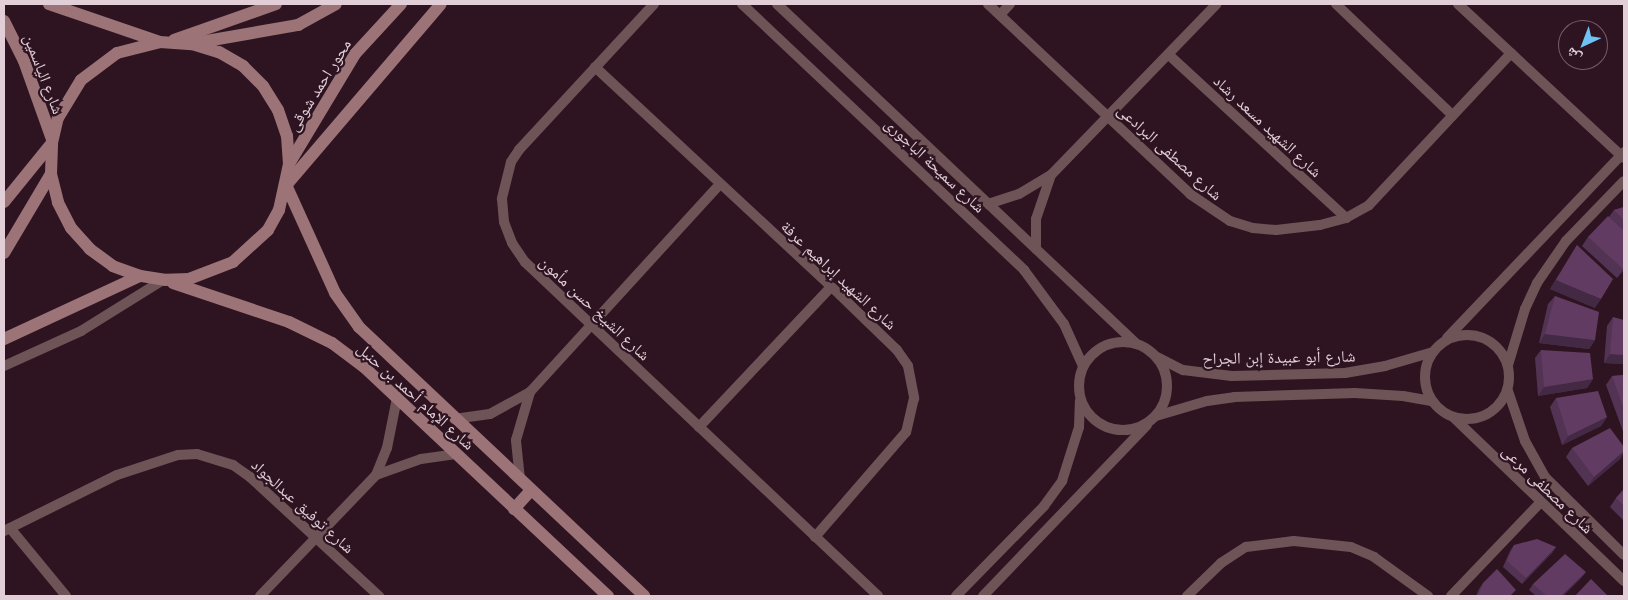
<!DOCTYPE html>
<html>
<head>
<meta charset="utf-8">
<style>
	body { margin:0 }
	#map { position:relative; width:1628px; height:600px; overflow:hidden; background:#2e1421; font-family:"Libre Baskerville","Noto Naskh Arabic",serif }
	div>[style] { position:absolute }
	.street>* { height:10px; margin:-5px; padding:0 5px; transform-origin:5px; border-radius:5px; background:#6e5457 }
	.street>.ring { margin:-5px; padding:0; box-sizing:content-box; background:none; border:10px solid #6e5457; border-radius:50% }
	.secondary>* { height:12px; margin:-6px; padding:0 6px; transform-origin:6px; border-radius:6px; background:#9c7377 }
	.wall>* { inset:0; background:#533353 }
	.shaded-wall>* { inset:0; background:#442944 }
	.building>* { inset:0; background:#613b61 }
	span { translate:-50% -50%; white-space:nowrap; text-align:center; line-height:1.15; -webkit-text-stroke:4.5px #2e1421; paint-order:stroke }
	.street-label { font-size:16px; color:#e1ced6 }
	.frame { position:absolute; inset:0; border:5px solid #e1ced6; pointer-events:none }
	.north { position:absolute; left:1558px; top:20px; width:50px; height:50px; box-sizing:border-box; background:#2e1421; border:1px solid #765e69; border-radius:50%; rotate:223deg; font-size:14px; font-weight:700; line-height:20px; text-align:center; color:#e1ced6 }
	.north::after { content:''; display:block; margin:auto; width:18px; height:22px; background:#6fc2f4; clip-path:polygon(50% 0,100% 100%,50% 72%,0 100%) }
</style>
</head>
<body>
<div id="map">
	<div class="street">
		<i style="left:654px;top:4px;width:199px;rotate:132.8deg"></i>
		<i style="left:519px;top:150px;width:14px;rotate:124deg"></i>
		<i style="left:511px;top:162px;width:38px;rotate:104deg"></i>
		<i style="left:502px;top:199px;width:23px;rotate:85deg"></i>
		<i style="left:504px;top:222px;width:22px;rotate:69deg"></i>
		<i style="left:512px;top:243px;width:23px;rotate:56deg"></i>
		<i style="left:525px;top:262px;width:486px;rotate:43.4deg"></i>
		<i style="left:742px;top:4px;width:388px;rotate:43.3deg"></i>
		<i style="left:1024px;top:270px;width:67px;rotate:53.5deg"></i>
		<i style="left:1064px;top:324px;width:46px;rotate:65.7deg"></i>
		<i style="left:777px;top:4px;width:493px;rotate:43.4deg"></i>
		<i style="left:988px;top:4px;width:277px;rotate:43.2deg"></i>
		<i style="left:1190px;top:194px;width:48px;rotate:34deg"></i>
		<i style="left:1230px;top:221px;width:24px;rotate:17deg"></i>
		<i style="left:1253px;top:228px;width:23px;rotate:5deg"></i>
		<i style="left:1276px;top:230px;width:44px;rotate:-6.5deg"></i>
		<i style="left:1320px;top:225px;width:27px;rotate:-15deg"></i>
		<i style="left:1346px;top:218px;width:26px;rotate:-29deg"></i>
		<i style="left:1369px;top:205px;width:208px;rotate:-46.9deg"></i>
		<i style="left:1336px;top:4px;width:161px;rotate:43.7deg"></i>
		<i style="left:1458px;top:4px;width:226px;rotate:42.9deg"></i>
		<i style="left:1000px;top:15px;width:15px;rotate:-48deg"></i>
		<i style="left:1169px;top:55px;width:241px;rotate:42.6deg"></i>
		<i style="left:595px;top:67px;width:335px;rotate:42.9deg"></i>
		<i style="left:840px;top:295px;width:79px;rotate:44deg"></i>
		<i style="left:897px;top:350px;width:19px;rotate:55deg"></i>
		<i style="left:908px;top:366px;width:33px;rotate:79deg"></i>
		<i style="left:914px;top:398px;width:35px;rotate:103deg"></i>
		<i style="left:906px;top:432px;width:139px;rotate:130.9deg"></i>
		<i style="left:988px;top:204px;width:33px;rotate:-18deg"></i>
		<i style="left:1019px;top:194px;width:37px;rotate:-31deg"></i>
		<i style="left:1051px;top:175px;width:238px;rotate:-45.9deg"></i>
		<i style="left:1036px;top:249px;width:30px;rotate:-90deg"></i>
		<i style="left:1036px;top:219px;width:46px;rotate:-71.2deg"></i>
		<i class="ring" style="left:1425px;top:335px;width:74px;height:74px"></i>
		<i style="left:1447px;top:338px;width:257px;rotate:-46.4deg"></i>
		<i class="ring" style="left:1079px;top:342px;width:78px;height:78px"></i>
		<i style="left:1157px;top:357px;width:29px;rotate:27deg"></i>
		<i style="left:1183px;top:370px;width:49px;rotate:7deg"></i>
		<i style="left:1232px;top:376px;width:113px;rotate:-1.5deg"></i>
		<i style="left:1345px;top:373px;width:41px;rotate:-9.9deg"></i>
		<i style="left:1385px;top:366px;width:50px;rotate:-16.3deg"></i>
		<i style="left:1508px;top:365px;width:59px;rotate:-73.1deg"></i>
		<i style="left:1525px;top:309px;width:29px;rotate:-65deg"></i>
		<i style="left:1537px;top:283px;width:51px;rotate:-55.4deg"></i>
		<i style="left:1566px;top:241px;width:83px;rotate:-46deg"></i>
		<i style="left:4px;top:366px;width:85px;rotate:-24.4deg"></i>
		<i style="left:81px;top:331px;width:97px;rotate:-31.9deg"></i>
		<i style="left:1508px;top:391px;width:53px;rotate:71.2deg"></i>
		<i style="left:1525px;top:441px;width:41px;rotate:60.9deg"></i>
		<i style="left:1545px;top:477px;width:111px;rotate:44.6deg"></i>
		<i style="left:1156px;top:416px;width:53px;rotate:-16.4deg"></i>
		<i style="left:1207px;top:401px;width:27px;rotate:-8deg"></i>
		<i style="left:1234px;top:397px;width:121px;rotate:-1.9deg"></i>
		<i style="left:1355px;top:393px;width:48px;rotate:3.6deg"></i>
		<i style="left:1403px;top:396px;width:29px;rotate:10deg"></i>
		<i style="left:1453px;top:417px;width:237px;rotate:43.8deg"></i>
		<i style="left:454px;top:419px;width:36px;rotate:-8deg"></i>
		<i style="left:490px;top:414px;width:46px;rotate:-28.8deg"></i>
		<i style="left:530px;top:392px;width:282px;rotate:-47.6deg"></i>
		<i style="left:699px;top:427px;width:192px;rotate:-46.7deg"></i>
		<i style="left:376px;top:475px;width:48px;rotate:-19.6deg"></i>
		<i style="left:421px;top:459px;width:35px;rotate:-8deg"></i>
		<i style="left:520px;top:479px;width:39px;rotate:-96deg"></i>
		<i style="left:516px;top:440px;width:50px;rotate:-73.7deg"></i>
		<i style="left:10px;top:528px;width:88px;rotate:50.5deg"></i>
		<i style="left:4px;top:531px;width:126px;rotate:-26.4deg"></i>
		<i style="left:117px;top:475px;width:64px;rotate:-18.2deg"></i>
		<i style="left:178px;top:455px;width:19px;rotate:-3deg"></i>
		<i style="left:197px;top:454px;width:38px;rotate:17deg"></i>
		<i style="left:233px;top:465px;width:21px;rotate:35deg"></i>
		<i style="left:250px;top:477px;width:176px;rotate:42.7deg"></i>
		<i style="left:260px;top:596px;width:168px;rotate:-46.2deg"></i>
		<i style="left:376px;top:475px;width:29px;rotate:-68deg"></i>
		<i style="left:387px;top:448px;width:51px;rotate:-78.7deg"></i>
		<i style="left:956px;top:596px;width:126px;rotate:-45.6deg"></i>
		<i style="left:1044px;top:506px;width:31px;rotate:-54deg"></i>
		<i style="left:1062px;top:481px;width:57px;rotate:-72.5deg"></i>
		<i style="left:1079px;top:427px;width:26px;rotate:-88deg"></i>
		<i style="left:983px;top:596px;width:237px;rotate:-46.2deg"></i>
		<i style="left:1187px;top:596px;width:47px;rotate:-44.1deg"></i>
		<i style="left:1221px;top:563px;width:30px;rotate:-33deg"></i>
		<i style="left:1246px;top:547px;width:48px;rotate:-7.1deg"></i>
		<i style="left:1294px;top:541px;width:57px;rotate:6deg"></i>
		<i style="left:1351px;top:547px;width:25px;rotate:23deg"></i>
		<i style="left:1374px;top:557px;width:67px;rotate:35.8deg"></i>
		<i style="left:1451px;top:596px;width:129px;rotate:-46.3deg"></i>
	</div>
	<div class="secondary">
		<i style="left:49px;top:4px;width:117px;rotate:18.9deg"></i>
		<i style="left:160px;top:42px;width:32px;rotate:4deg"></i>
		<i style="left:192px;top:44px;width:28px;rotate:17deg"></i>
		<i style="left:219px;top:52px;width:28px;rotate:30deg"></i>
		<i style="left:243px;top:66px;width:28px;rotate:45deg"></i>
		<i style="left:263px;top:86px;width:28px;rotate:58deg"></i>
		<i style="left:278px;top:110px;width:28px;rotate:71deg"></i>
		<i style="left:287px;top:136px;width:28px;rotate:86deg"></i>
		<i style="left:289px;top:164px;width:47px;rotate:102.3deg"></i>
		<i style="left:279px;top:210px;width:23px;rotate:119deg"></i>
		<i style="left:268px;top:230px;width:47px;rotate:137.6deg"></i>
		<i style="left:233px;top:262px;width:47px;rotate:158.9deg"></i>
		<i style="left:189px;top:279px;width:23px;rotate:178deg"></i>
		<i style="left:166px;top:280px;width:26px;rotate:-171deg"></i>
		<i style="left:140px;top:276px;width:29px;rotate:-160deg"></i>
		<i style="left:113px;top:266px;width:29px;rotate:-144deg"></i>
		<i style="left:90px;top:249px;width:28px;rotate:-132deg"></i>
		<i style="left:71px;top:228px;width:29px;rotate:-117deg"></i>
		<i style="left:58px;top:202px;width:29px;rotate:-104deg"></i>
		<i style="left:51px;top:174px;width:31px;rotate:-88deg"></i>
		<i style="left:52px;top:143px;width:26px;rotate:-77deg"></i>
		<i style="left:58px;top:118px;width:44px;rotate:-58.8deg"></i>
		<i style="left:81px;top:80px;width:45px;rotate:-36.9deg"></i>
		<i style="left:117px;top:53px;width:44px;rotate:-14.3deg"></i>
		<i style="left:4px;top:21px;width:45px;rotate:63.4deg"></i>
		<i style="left:24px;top:61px;width:83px;rotate:70.3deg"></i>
		<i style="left:174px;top:40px;width:108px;rotate:-19.4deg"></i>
		<i style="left:195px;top:43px;width:105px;rotate:-9.9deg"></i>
		<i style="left:298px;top:25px;width:43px;rotate:-28.9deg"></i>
		<i style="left:289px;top:164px;width:128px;rotate:-59deg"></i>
		<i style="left:355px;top:54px;width:68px;rotate:-47.4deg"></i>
		<i style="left:288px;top:183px;width:235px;rotate:-49.5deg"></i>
		<i style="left:287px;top:187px;width:116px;rotate:65.6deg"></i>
		<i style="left:335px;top:293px;width:42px;rotate:54.8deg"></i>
		<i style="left:359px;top:327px;width:392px;rotate:43.3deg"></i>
		<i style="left:4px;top:202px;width:76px;rotate:-50.9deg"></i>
		<i style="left:4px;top:253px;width:92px;rotate:-59.3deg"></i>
		<i style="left:173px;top:283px;width:122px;rotate:18.6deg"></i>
		<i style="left:289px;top:322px;width:48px;rotate:26deg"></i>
		<i style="left:332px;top:343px;width:40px;rotate:37deg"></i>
		<i style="left:364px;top:367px;width:335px;rotate:43.2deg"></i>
		<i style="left:4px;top:339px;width:150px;rotate:-24.9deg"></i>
		<i style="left:514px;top:509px;width:25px;rotate:-48deg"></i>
	</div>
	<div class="wall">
		<i style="clip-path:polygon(1624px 207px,1624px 270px,1617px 278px,1582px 246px,1588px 237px,1609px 217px,1614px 210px)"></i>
		<i style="clip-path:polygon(1577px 245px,1595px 308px,1550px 289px)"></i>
		<i style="clip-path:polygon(1555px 296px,1595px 340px,1589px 349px,1539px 343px,1548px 304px)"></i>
		<i style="clip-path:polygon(1613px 317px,1624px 364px,1604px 363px,1607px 326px)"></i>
		<i style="clip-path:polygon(1541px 350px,1593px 379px,1587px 388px,1538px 396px,1535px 358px)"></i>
		<i style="clip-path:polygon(1624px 375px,1624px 434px,1606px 385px,1612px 376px)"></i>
		<i style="clip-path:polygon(1556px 398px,1607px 417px,1601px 426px,1562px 445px,1550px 407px)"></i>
		<i style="clip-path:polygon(1624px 447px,1624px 452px,1620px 459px,1588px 486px,1566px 457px,1572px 448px)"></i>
		<i style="clip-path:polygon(1624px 489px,1624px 521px,1610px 507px,1616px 498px)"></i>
		<i style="clip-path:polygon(1514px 545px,1556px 547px,1552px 553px,1522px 584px,1503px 567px,1510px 551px)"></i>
		<i style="clip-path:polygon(1586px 572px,1581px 578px,1563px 596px,1536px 596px,1529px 590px,1533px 584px)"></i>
		<i style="clip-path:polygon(1483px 583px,1511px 596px,1476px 596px,1479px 589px)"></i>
	</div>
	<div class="shaded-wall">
		<i style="clip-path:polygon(1624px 267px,1624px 270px,1617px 278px,1623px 269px)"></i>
		<i style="clip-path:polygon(1556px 280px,1601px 299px,1595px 308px,1550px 289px)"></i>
		<i style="clip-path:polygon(1545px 334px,1595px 340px,1589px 349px,1539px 343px)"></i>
		<i style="clip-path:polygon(1610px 354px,1624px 355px,1624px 364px,1604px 363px)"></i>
		<i style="clip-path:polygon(1593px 379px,1587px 388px,1538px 396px,1544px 387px)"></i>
		<i style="clip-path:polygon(1607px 417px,1601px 426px,1562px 445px,1568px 436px)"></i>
		<i style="clip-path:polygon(1624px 451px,1620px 459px,1588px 486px,1594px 477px)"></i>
		<i style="clip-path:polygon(1556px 547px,1552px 553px,1522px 584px,1526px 578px)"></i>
		<i style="clip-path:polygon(1586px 572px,1581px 578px,1563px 596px,1561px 596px)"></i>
	</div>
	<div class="building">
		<i style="clip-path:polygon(1624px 207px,1624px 220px,1614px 210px)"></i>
		<i style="clip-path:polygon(1608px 216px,1624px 231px,1624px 267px,1623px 269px,1588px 237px)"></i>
		<i style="clip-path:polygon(1577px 245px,1613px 279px,1601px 299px,1556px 280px)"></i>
		<i style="clip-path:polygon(1555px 296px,1599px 312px,1595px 340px,1545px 334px)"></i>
		<i style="clip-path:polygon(1613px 317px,1624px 320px,1624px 355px,1610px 354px)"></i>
		<i style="clip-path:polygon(1541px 350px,1590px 353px,1593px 379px,1544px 387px)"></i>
		<i style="clip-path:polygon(1624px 375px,1624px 409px,1612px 376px)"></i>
		<i style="clip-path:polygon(1598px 391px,1607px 417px,1568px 436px,1556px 398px)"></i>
		<i style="clip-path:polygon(1610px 428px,1624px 447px,1624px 451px,1594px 477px,1572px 448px)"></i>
		<i style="clip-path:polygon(1624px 489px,1624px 506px,1616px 498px)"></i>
		<i style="clip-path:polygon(1537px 539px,1556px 547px,1526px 578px,1507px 561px,1514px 545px)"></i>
		<i style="clip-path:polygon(1565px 554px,1586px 572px,1561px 596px,1547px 596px,1533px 584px)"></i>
		<i style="clip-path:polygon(1497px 569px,1516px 590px,1510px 596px,1478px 596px,1483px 583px)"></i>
		<i style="clip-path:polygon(1591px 579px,1608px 596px,1575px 596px)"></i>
	</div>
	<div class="street-label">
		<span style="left:44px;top:74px;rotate:69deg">شارع الياسمين</span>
		<span style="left:319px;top:85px;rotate:-58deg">محور احمد شوقى</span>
		<span style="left:1268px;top:126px;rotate:43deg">شارع الشهيد مسعد رشاد</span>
		<span style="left:1170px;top:152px;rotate:42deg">شارع مصطفى البرادعى</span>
		<span style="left:935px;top:165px;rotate:43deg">شارع سميحة الباجورى</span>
		<span style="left:839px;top:275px;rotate:43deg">شارع الشهيد إبراهيم عرفة</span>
		<span style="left:595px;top:308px;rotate:43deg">شارع الشيخ حسن مأمون</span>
		<span style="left:1279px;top:357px;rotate:-1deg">شارع أبو عبيدة إبن الجراح</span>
		<span style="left:416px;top:396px;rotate:42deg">شارع الإمام أحمد بن حنبل</span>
		<span style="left:1548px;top:489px;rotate:44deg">شارع مصطفى مرعى</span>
		<span style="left:303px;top:506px;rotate:42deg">شارع توفيق عبدالجواد</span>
	</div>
	<div class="frame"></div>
	<div class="north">ش</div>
</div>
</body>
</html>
